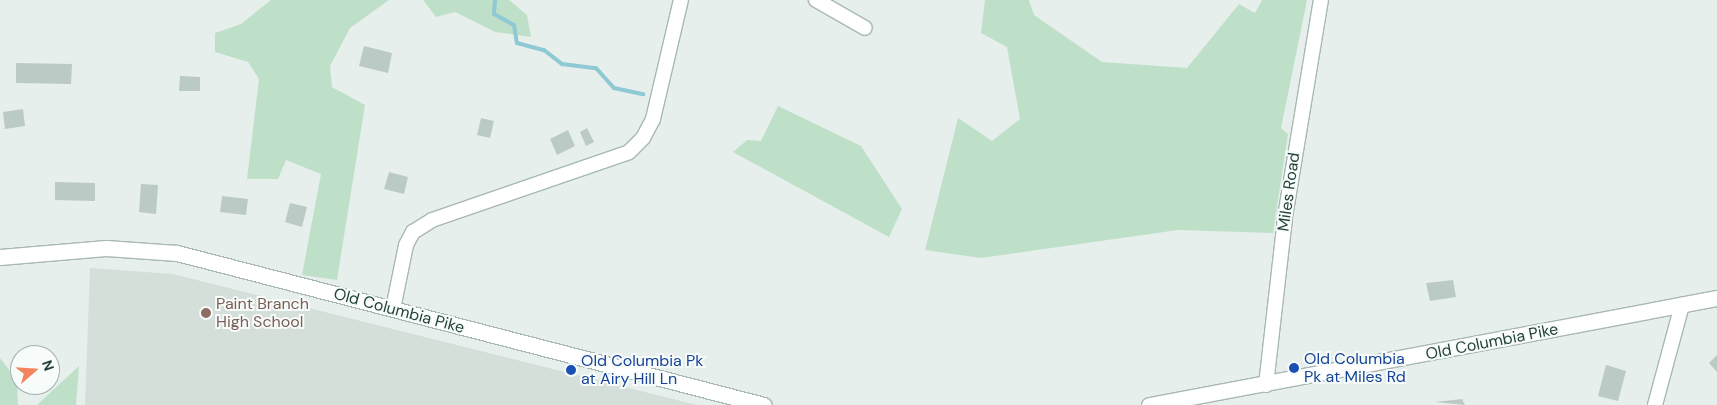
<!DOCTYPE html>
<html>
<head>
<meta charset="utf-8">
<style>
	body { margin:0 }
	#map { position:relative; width:1717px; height:405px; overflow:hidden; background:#e6efeb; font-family:"DM Sans",sans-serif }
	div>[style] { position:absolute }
	.built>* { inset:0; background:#d4dfda }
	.green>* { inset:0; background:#bfe0c8 }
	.stream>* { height:4px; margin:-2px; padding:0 2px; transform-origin:2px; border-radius:2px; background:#8ec9d4 }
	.building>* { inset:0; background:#bbcac4 }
	.roads { filter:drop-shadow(1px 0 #a8b8b2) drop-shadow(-1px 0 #a8b8b2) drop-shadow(0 1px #a8b8b2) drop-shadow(0 -1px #a8b8b2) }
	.minor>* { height:14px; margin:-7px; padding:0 7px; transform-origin:7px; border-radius:7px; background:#fff }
	.secondary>* { height:15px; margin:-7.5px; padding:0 7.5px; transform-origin:7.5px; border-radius:7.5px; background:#fff }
	.dots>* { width:14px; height:14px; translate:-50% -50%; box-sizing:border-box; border:2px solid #f7fbf9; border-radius:50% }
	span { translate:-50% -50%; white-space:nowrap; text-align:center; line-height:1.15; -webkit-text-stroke:4px #f7fbf9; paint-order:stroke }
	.street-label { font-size:16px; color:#24423a }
	.education-label { font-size:16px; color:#785e54 }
	.left { translate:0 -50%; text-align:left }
	.transit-label { font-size:16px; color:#164399 }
	.north { position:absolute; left:10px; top:345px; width:50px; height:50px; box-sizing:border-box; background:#f7fbf9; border:1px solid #a3b1ad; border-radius:50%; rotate:71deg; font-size:14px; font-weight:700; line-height:20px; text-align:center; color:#24423a }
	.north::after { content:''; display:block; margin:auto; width:18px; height:22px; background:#f4845f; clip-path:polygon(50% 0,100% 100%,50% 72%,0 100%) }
</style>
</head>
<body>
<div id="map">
	<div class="built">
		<i style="clip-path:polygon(90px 268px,173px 274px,697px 405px,85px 405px)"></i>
	</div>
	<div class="green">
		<i style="clip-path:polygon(271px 0,389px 0,350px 28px,330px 66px,332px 87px,365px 105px,337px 280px,302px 275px,321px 174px,286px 160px,278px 179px,247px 179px,259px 79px,248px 62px,215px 52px,215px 33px,241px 24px)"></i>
		<i style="clip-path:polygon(423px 0,509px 0,527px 15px,531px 37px,495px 32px,455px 12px,436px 17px)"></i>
		<i style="clip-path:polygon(985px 0,1029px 0,1034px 15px,1102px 62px,1187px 68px,1239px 4px,1255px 13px,1262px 0,1307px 0,1281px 128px,1288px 134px,1273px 233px,1178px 230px,981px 258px,925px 250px,958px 118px,992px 141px,1020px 119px,1007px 47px,981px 33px)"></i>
		<i style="clip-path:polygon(778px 106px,861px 146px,902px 209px,889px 237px,733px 152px,747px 140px,761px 141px)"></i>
		<i style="clip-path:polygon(0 358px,17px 380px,18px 405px,0 405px)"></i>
		<i style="clip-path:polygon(79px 366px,76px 405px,37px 405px)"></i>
	</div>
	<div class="stream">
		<i style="left:495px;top:0;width:14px;rotate:94deg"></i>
		<i style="left:494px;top:14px;width:23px;rotate:29deg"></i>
		<i style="left:514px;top:25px;width:18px;rotate:81deg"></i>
		<i style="left:517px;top:43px;width:28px;rotate:15deg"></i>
		<i style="left:544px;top:50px;width:23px;rotate:38deg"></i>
		<i style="left:562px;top:64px;width:34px;rotate:7deg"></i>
		<i style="left:596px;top:68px;width:27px;rotate:48deg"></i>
		<i style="left:614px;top:88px;width:30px;rotate:12deg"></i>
	</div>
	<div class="building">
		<i style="clip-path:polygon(364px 46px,392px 53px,388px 73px,359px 66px)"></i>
		<i style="clip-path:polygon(16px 63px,72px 64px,71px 84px,16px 83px)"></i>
		<i style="clip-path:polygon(180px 76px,200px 77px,200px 91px,179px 91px)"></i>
		<i style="clip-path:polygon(23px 109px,25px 126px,5px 129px,3px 112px)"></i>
		<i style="clip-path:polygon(481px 118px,494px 121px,490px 138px,477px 135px)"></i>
		<i style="clip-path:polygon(587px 128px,594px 142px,586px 146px,580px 132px)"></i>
		<i style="clip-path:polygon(568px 130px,575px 146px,557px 155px,550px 139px)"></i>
		<i style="clip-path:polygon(389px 172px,408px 177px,404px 194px,384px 189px)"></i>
		<i style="clip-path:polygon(55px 182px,95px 183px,95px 201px,55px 200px)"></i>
		<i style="clip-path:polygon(141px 184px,158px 185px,156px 214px,139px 212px)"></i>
		<i style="clip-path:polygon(222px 196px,248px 199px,246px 215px,220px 212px)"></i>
		<i style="clip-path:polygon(290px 203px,307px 207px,302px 227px,285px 222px)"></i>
		<i style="clip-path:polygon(1453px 280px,1456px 297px,1430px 301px,1426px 283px)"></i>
		<i style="clip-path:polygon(1717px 355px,1717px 372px,1709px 363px)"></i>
		<i style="clip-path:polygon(1606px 365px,1626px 371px,1618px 401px,1598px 396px)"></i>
		<i style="clip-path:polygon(1462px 399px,1465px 405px,1435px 402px)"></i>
	</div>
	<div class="roads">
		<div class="minor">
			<i style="left:816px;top:0;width:56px;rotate:29.7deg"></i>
			<i style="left:393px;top:309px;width:65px;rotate:-78.5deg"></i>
			<i style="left:406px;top:245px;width:15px;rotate:-62deg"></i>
			<i style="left:413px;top:232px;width:22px;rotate:-32deg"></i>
			<i style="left:432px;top:220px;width:208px;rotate:-19deg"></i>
			<i style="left:629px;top:152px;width:20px;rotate:-45deg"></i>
			<i style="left:643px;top:138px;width:21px;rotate:-62deg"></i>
			<i style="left:653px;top:119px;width:122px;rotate:-76.8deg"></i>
			<i style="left:1266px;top:385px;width:169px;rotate:-83.5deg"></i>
			<i style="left:1285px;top:217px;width:220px;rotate:-80.6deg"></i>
			<i style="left:1655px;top:405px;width:104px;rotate:-74.9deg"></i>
		</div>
		<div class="secondary">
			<i style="left:0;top:257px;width:106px;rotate:-4.9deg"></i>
			<i style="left:106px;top:248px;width:71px;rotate:4deg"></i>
			<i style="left:177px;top:253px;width:606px;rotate:14.52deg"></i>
			<i style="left:1149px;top:405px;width:578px;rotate:-10.67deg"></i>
		</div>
	</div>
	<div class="dots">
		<i style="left:206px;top:313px;background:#8d6e63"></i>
		<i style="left:1294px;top:368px;background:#1a4fb4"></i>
		<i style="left:571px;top:370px;background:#1a4fb4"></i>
	</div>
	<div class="street-label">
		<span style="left:1289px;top:192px;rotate:-82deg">Miles Road</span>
		<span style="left:399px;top:311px;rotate:15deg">Old Columbia Pike</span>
		<span style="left:1492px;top:342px;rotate:-11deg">Old Columbia Pike</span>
	</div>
	<div class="education-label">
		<span class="left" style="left:216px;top:313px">Paint Branch<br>High School</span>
	</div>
	<div class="transit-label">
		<span class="left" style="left:1304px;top:368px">Old Columbia<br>Pk at Miles Rd</span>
		<span class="left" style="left:581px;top:370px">Old Columbia Pk<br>at Airy Hill Ln</span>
	</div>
	<div class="north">N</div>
</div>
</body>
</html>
